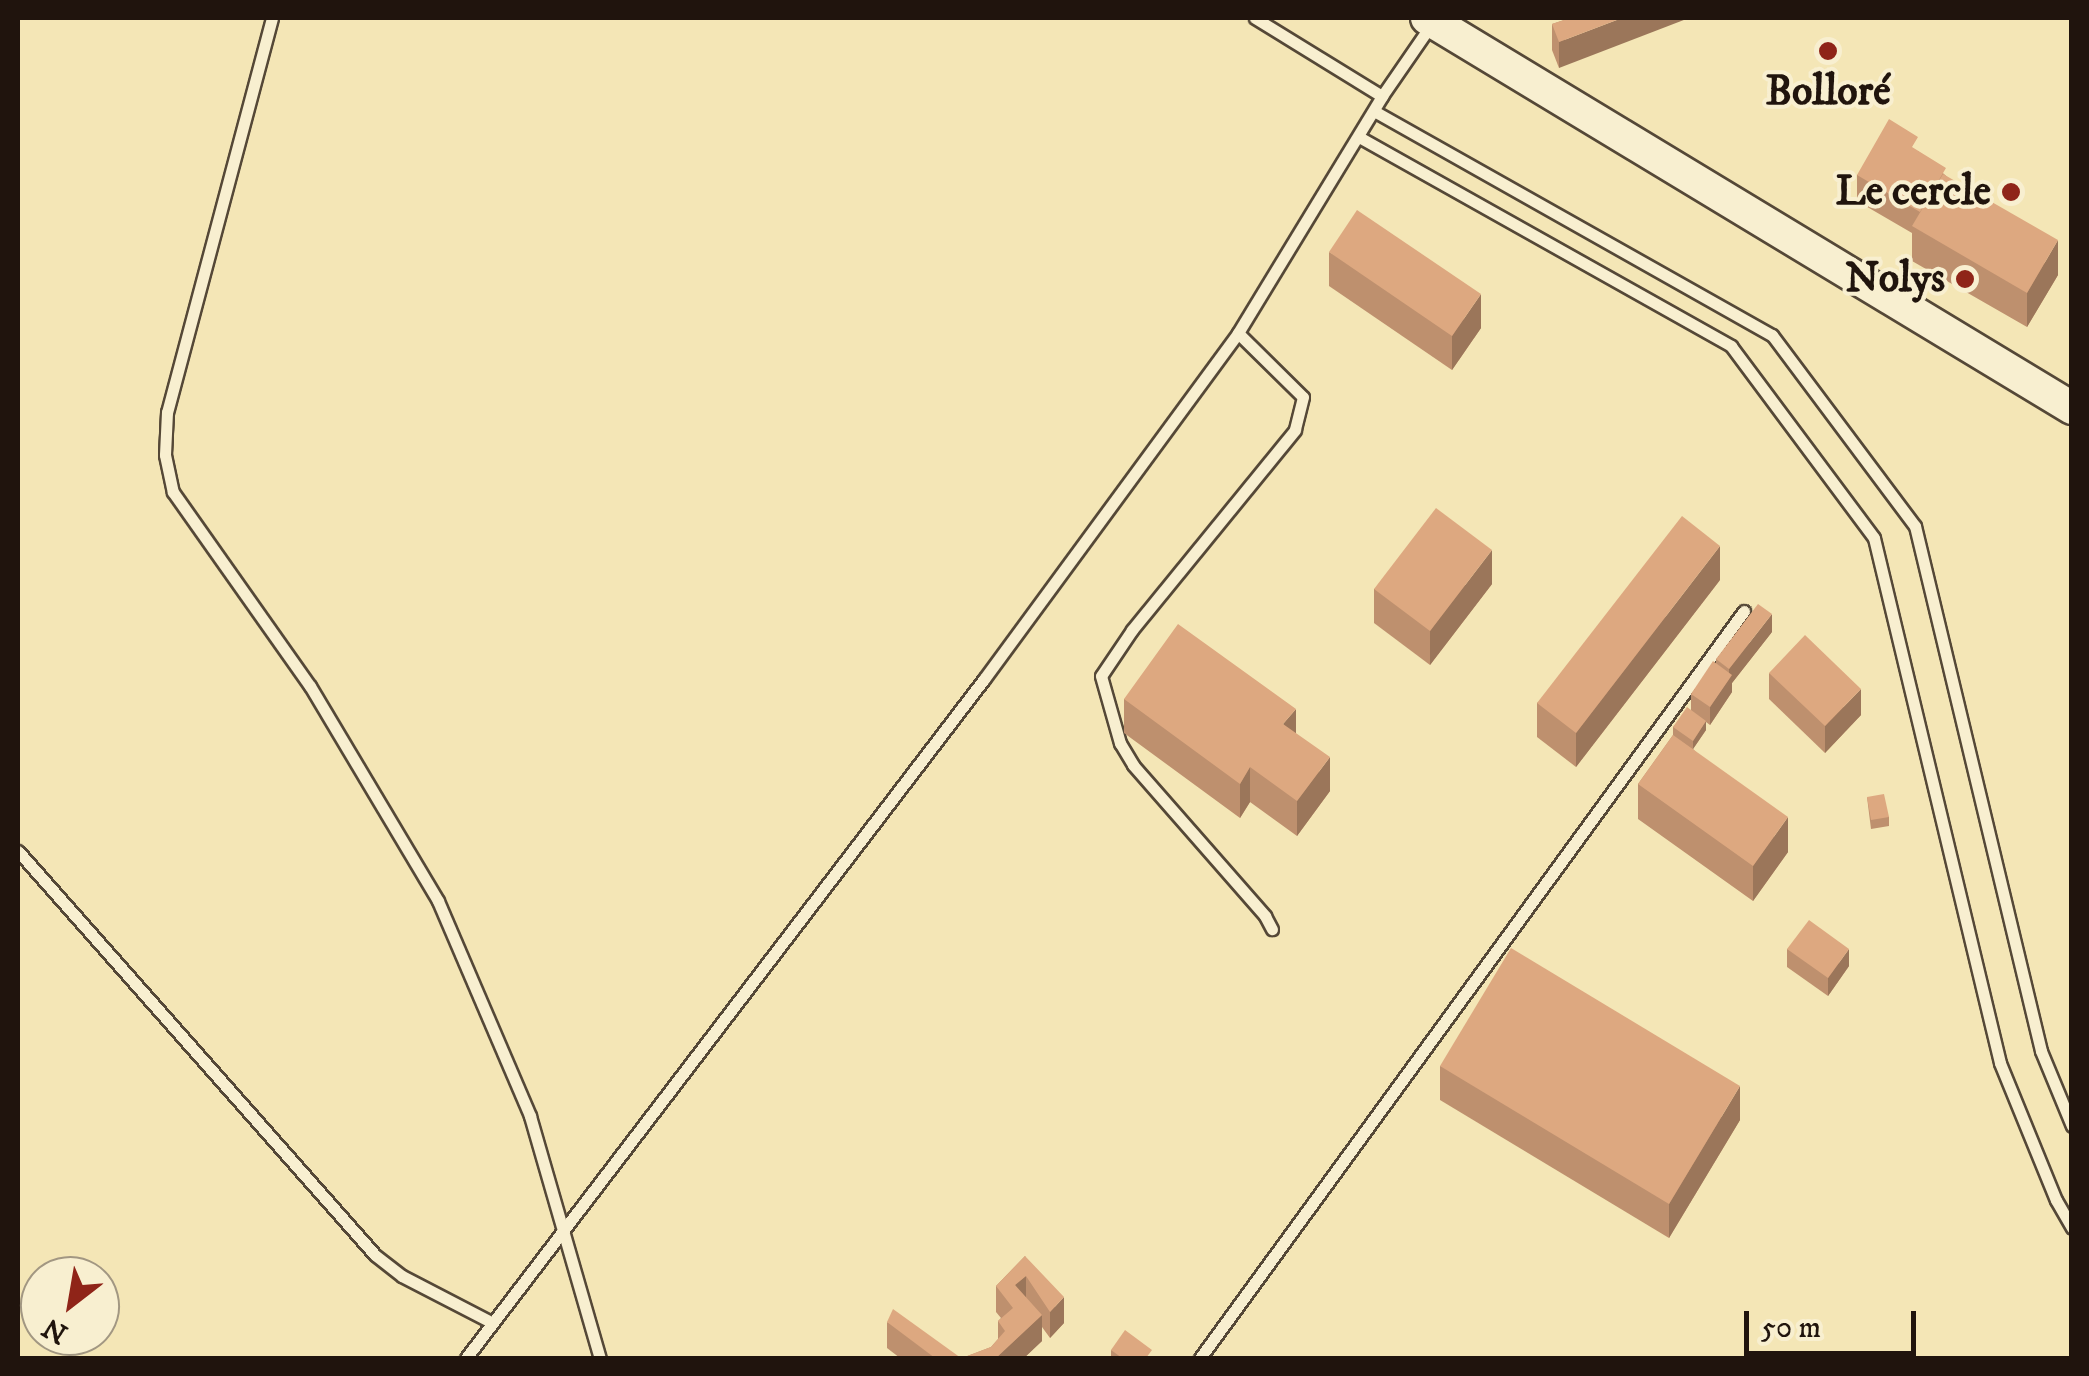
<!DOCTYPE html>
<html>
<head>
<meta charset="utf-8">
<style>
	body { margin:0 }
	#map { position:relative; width:2089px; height:1376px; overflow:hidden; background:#f4e6b6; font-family:"IM FELL DW Pica",serif }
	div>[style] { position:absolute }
	.roads { filter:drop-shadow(2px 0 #554837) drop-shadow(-2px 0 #554837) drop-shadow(0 2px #554837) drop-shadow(0 -2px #554837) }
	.lane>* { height:11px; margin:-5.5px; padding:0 5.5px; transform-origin:5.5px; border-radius:5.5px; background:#f8efd0 }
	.secondary>* { height:32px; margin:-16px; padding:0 16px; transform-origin:16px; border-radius:16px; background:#f8efd0 }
	.wall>* { inset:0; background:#be906e }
	.shaded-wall>* { inset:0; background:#9b765a }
	.building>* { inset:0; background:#dda880 }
	.dots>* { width:28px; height:28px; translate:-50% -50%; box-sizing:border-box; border:5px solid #f8efd0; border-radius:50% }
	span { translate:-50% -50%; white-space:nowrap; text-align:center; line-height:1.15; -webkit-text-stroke:8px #f8efd0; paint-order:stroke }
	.poi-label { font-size:42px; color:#20140d; font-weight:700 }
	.right { translate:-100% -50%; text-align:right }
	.frame { position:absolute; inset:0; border:20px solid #20140d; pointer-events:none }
	.north { position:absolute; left:20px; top:1256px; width:100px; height:100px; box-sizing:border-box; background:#f8efd0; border:2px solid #a29782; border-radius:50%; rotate:211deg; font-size:28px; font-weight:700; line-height:40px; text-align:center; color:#20140d }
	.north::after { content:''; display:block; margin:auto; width:35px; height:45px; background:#8f2418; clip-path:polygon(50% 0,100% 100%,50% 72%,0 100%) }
	.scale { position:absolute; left:1744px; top:1311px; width:172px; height:45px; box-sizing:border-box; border:5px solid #20140d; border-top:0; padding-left:12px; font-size:30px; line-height:35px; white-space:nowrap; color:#20140d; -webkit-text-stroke:8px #f8efd0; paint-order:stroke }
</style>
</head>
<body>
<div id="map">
	<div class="roads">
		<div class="lane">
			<i style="left:272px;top:18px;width:408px;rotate:104.9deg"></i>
			<i style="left:167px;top:412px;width:43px;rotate:92.7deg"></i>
			<i style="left:165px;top:455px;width:38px;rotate:78deg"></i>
			<i style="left:173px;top:492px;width:237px;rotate:54.8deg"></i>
			<i style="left:310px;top:686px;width:250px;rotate:59.2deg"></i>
			<i style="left:438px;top:901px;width:234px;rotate:66.8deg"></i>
			<i style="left:530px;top:1116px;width:252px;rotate:73.9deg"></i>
			<i style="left:1255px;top:18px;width:149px;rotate:31.6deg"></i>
			<i style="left:1374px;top:111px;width:457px;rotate:29.4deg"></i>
			<i style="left:1772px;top:335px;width:239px;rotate:53.2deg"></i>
			<i style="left:1915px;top:526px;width:540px;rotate:76.5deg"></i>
			<i style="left:2041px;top:1051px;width:81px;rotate:67.5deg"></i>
			<i style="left:1359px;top:137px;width:427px;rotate:29.3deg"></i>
			<i style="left:1731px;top:346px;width:239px;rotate:53.3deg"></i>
			<i style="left:1874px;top:538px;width:540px;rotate:76.5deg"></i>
			<i style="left:2000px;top:1063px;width:148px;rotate:67.8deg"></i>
			<i style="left:2056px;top:1200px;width:32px;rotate:60deg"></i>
			<i style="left:1238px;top:333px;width:91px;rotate:44.6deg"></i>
			<i style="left:1303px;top:397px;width:34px;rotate:104deg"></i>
			<i style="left:1295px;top:430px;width:258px;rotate:129.2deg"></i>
			<i style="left:1132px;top:630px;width:55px;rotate:124deg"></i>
			<i style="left:1101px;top:676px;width:70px;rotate:74.2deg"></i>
			<i style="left:1120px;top:743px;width:26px;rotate:59deg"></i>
			<i style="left:1133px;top:765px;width:201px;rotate:48.8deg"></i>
			<i style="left:1265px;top:916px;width:15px;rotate:62deg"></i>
			<i style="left:18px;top:851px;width:539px;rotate:48.53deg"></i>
			<i style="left:375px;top:1255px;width:34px;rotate:38deg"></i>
			<i style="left:402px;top:1276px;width:102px;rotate:27.3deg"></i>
			<i style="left:466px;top:1358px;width:854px;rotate:-52.66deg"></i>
			<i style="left:984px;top:679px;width:429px;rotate:-53.7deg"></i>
			<i style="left:1238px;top:333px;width:277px;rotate:-58.7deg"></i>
			<i style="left:1382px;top:96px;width:86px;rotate:-55.4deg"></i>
			<i style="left:1200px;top:1358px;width:924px;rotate:-53.94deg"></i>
		</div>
		<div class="secondary">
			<i style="left:1427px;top:18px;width:754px;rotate:31.16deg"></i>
		</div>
	</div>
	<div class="wall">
		<i style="clip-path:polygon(1570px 18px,1559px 68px,1552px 50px,1552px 24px)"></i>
		<i style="clip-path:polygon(1918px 151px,2058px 275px,2027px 327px,1912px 261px,1912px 233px,1857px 201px,1857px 175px)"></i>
		<i style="clip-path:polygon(1329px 252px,1481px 328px,1452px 370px,1329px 286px)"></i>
		<i style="clip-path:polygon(1720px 580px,1576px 767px,1537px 737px,1537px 703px)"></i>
		<i style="clip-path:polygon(1492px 584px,1430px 665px,1374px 623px,1374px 589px)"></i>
		<i style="clip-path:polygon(1772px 632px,1732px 683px,1732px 692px,1710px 725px,1706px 722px,1706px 730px,1693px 749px,1788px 852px,1753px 901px,1638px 819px,1638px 784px,1673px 735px,1673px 727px,1691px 710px,1691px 694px,1716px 663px,1716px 659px)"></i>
		<i style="clip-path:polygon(1769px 673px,1861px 715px,1825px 753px,1769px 699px)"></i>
		<i style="clip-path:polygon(1124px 699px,1296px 734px,1330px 791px,1297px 836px,1250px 802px,1240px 818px,1124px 733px)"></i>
		<i style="clip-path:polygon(1867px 797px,1889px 817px,1889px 826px,1871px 829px)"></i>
		<i style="clip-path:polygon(1787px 949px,1849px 966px,1828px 996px,1787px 967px)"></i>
		<i style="clip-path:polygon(1440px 1066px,1740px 1120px,1669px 1238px,1440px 1100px)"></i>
		<i style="clip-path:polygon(1025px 1256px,1064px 1323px,1050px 1338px,1042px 1327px,1042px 1341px,1024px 1358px,962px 1358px,991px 1347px,998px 1339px,998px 1321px,1001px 1318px,996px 1312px,996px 1286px)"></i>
		<i style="clip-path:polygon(887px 1322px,961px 1358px,900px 1358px,887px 1348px)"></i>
		<i style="clip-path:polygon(1111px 1350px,1152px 1358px,1111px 1358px)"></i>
	</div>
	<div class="shaded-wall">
		<i style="clip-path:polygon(1622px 18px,1689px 18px,1559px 68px,1559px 42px)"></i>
		<i style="clip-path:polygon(2058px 240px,2058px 275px,2027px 327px,2027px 293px)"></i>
		<i style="clip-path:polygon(1481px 294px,1481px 328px,1452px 370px,1452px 336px)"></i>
		<i style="clip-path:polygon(1720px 546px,1720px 580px,1576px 767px,1576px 733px)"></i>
		<i style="clip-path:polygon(1492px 550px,1492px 584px,1430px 665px,1430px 631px)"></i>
		<i style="clip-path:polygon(1772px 614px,1772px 632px,1732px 683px,1732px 692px,1710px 725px,1710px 707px,1729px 679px,1729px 669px)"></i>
		<i style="clip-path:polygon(1861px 689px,1861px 715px,1825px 753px,1825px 726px)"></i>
		<i style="clip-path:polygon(1296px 709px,1296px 744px,1283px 724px)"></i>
		<i style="clip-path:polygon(1706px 721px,1706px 730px,1693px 749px,1693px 741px)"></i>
		<i style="clip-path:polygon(1330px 757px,1330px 791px,1297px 836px,1297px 801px)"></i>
		<i style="clip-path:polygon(1250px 767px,1250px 802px,1240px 818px,1240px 784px)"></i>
		<i style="clip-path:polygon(1788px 817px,1788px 852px,1753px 901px,1753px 866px)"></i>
		<i style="clip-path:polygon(1849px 949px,1849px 966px,1828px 996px,1828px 978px)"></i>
		<i style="clip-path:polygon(1740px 1086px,1740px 1120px,1669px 1238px,1669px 1204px)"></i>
		<i style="clip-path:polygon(1026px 1276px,1026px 1302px,1015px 1285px)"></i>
		<i style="clip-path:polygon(1064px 1297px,1064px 1323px,1050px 1338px,1050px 1312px)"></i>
		<i style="clip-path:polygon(1042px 1315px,1042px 1341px,1024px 1358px,996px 1358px)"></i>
	</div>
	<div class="building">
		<i style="clip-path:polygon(1570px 18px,1622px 18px,1559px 42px,1552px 24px)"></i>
		<i style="clip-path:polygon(1889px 119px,1918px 137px,1912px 147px,1946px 168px,1920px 212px,1857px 175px)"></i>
		<i style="clip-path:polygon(1943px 174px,2058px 240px,2027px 293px,1912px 226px)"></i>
		<i style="clip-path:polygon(1357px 210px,1481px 294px,1452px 336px,1329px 252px)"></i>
		<i style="clip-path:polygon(1436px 508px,1492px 550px,1430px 631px,1374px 589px)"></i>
		<i style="clip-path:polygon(1682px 516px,1720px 546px,1576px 733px,1537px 703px)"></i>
		<i style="clip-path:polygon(1758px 604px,1772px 614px,1729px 669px,1716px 659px)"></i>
		<i style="clip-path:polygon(1178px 624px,1296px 709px,1283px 724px,1330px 757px,1297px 801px,1250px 767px,1240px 784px,1124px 699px)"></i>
		<i style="clip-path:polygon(1805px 635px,1861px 689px,1825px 726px,1769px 673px)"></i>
		<i style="clip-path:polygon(1713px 661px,1732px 675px,1710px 707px,1691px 694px)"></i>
		<i style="clip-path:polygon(1687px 707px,1706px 721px,1693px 741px,1673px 727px)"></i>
		<i style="clip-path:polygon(1673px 735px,1788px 817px,1753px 866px,1638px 784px)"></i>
		<i style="clip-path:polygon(1884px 794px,1889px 817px,1871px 820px,1867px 797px)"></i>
		<i style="clip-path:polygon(1809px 920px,1849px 949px,1828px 978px,1787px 949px)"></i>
		<i style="clip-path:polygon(1511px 948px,1740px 1086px,1669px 1204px,1440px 1066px)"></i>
		<i style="clip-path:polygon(1025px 1256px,1064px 1297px,1050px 1312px,1026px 1276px,1015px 1285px,1042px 1315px,996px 1358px,962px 1358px,991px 1347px,1005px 1331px,998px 1321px,1013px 1308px,996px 1286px)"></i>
		<i style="clip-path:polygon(893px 1309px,961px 1358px,935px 1358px,887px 1322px)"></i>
		<i style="clip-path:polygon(1125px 1330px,1152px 1350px,1146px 1358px,1122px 1358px,1111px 1350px)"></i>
	</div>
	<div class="dots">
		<i style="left:1828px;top:51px;background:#8f2418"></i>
		<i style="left:2011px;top:192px;background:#8f2418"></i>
		<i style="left:1965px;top:279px;background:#8f2418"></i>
	</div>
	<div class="poi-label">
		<span style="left:1828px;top:92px">Bolloré</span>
		<span class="right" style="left:1991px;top:192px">Le cercle</span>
		<span class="right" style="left:1945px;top:279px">Nolys</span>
	</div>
	<div class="frame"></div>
	<div class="north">N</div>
	<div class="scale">50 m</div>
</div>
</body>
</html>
